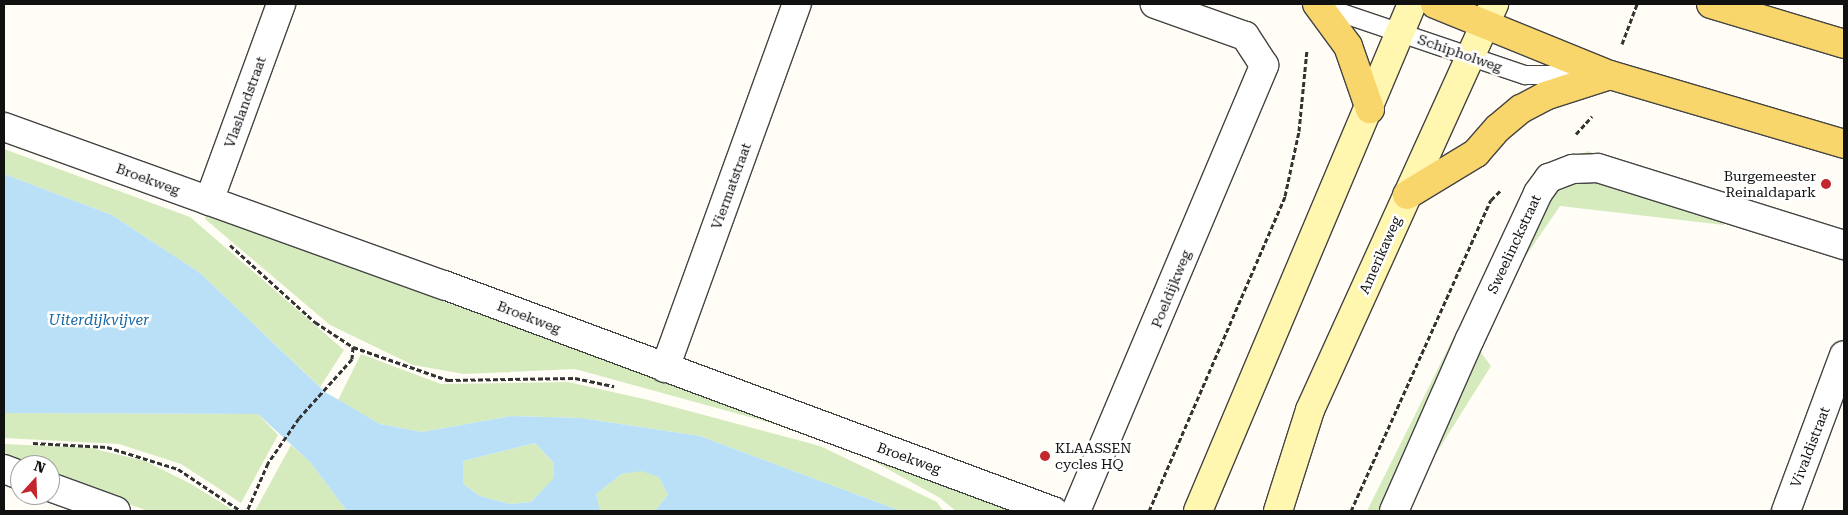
<!DOCTYPE html>
<html>
<head>
<meta charset="utf-8">
<style>
	body { margin:0 }
	#map { position:relative; width:1848px; height:515px; overflow:hidden; background:#fffdf5; font-family:"Roboto Serif",serif }
	div>[style] { position:absolute }
	.green>* { inset:0; background:#d5ebbd }
	.water>* { inset:0; background:#b9e0f7 }
	.path>* { height:3px; margin-top:-1.5px; transform-origin:0; background:repeating-linear-gradient(90deg,#333 0 5px,transparent 0 7.5px) }
	.roads { filter:drop-shadow(1px 0 #444) drop-shadow(-1px 0 #444) drop-shadow(0 1px #444) drop-shadow(0 -1px #444) }
	.service>* { height:18px; margin:-9px; padding:0 9px; transform-origin:9px; border-radius:9px; background:#fff }
	.minor>* { height:28px; margin:-14px; padding:0 14px; transform-origin:14px; border-radius:14px; background:#fff }
	.secondary>* { height:28px; margin:-14px; padding:0 14px; transform-origin:14px; border-radius:14px; background:#fff6b0 }
	.primary>* { height:28px; margin:-14px; padding:0 14px; transform-origin:14px; border-radius:14px; background:#f9d66b }
	.dots>* { width:14px; height:14px; translate:-50% -50%; box-sizing:border-box; border:2px solid #fff; border-radius:50% }
	span { translate:-50% -50%; white-space:nowrap; text-align:center; line-height:1.15; -webkit-text-stroke:5px #fff; paint-order:stroke }
	.street-label { font-size:14px; color:#111 }
	.poi-label { font-size:14px; color:#111 }
	.right { translate:-100% -50%; text-align:right }
	.left { translate:0 -50%; text-align:left }
	.water-label { font-size:15px; color:#1768a6; font-style:italic }
	.frame { position:absolute; inset:0; border:5px solid #111; pointer-events:none }
	.north { position:absolute; left:10px; top:455px; width:50px; height:50px; box-sizing:border-box; background:#fff; border:1px solid #a0a0a0; border-radius:50%; rotate:20deg; font-size:14px; font-weight:700; line-height:20px; text-align:center; color:#111 }
	.north::after { content:''; display:block; margin:auto; width:18px; height:22px; background:#c4262e; clip-path:polygon(50% 0,100% 100%,50% 72%,0 100%) }
</style>
</head>
<body>
<div id="map">
	<div class="green">
		<i style="clip-path:polygon(4px 149px,190px 217px,344px 350px,320px 387px,200px 273px,112px 215px,4px 174px)"></i>
		<i style="clip-path:polygon(1587px 151px,1720px 191px,1724px 225px,1560px 206px,1470px 338px,1491px 366px,1400px 511px,1367px 511px,1519px 206px)"></i>
		<i style="clip-path:polygon(206px 215px,800px 431px,575px 369px,464px 374px,413px 365px,330px 325px,205px 219px)"></i>
		<i style="clip-path:polygon(361px 354px,441px 384px,568px 382px,644px 399px,820px 446px,937px 502px,943px 511px,901px 511px,700px 436px,581px 418px,511px 416px,422px 432px,380px 424px,338px 400px)"></i>
		<i style="clip-path:polygon(4px 413px,258px 414px,278px 435px,241px 503px,181px 464px,119px 444px,4px 438px)"></i>
		<i style="clip-path:polygon(828px 436px,1021px 511px,956px 511px,940px 498px)"></i>
		<i style="clip-path:polygon(535px 443px,554px 463px,553px 480px,531px 502px,510px 504px,480px 496px,463px 484px,463px 461px)"></i>
		<i style="clip-path:polygon(4px 444px,91px 448px,145px 461px,193px 485px,234px 511px,148px 511px,50px 476px,50px 465px,20px 465px,4px 460px)"></i>
		<i style="clip-path:polygon(291px 445px,310px 462px,347px 511px,255px 511px)"></i>
		<i style="clip-path:polygon(641px 470px,659px 477px,668px 495px,655px 511px,599px 511px,596px 494px,622px 474px)"></i>
	</div>
	<div class="water">
		<i style="clip-path:polygon(evenodd,4px 174px,112px 215px,200px 273px,325px 392px,380px 424px,422px 432px,511px 416px,581px 418px,700px 436px,901px 511px,655px 511px,668px 495px,659px 477px,641px 471px,622px 474px,596px 494px,600px 511px,347px 511px,310px 462px,258px 414px,4px 413px,4px 174px,535px 443px,554px 463px,553px 479px,531px 502px,510px 504px,480px 496px,463px 484px,463px 461px,535px 443px)"></i>
	</div>
	<div class="path">
		<i style="left:1622px;top:44px;width:43px;rotate:-69.4deg"></i>
		<i style="left:1576px;top:134px;width:24px;rotate:-48deg"></i>
		<i style="left:230px;top:245px;width:115px;rotate:42.2deg"></i>
		<i style="left:315px;top:322px;width:45px;rotate:33.3deg"></i>
		<i style="left:353px;top:347px;width:12px;rotate:95deg"></i>
		<i style="left:352px;top:359px;width:79px;rotate:131.9deg"></i>
		<i style="left:299px;top:418px;width:55px;rotate:124.6deg"></i>
		<i style="left:268px;top:463px;width:52px;rotate:113.6deg"></i>
		<i style="left:353px;top:347px;width:101px;rotate:19.2deg"></i>
		<i style="left:448px;top:380px;width:127px;rotate:-0.9deg"></i>
		<i style="left:575px;top:378px;width:40px;rotate:12deg"></i>
		<i style="left:33px;top:443px;width:74px;rotate:3.1deg"></i>
		<i style="left:107px;top:447px;width:74px;rotate:17.2deg"></i>
		<i style="left:178px;top:469px;width:76px;rotate:33.7deg"></i>
		<i style="left:1149px;top:511px;width:343px;rotate:-66.6deg"></i>
		<i style="left:1285px;top:196px;width:66px;rotate:-77.8deg"></i>
		<i style="left:1299px;top:131px;width:81px;rotate:-84.4deg"></i>
		<i style="left:1351px;top:511px;width:341px;rotate:-65.8deg"></i>
		<i style="left:1491px;top:200px;width:13px;rotate:-45deg"></i>
	</div>
	<div class="roads">
		<div class="service">
			<i style="left:1318px;top:5px;width:219px;rotate:18.7deg"></i>
			<i style="left:1525px;top:75px;width:62px"></i>
		</div>
		<div class="minor">
			<i style="left:4px;top:127px;width:468px;rotate:19.8deg"></i>
			<i style="left:444px;top:285px;width:650px;rotate:20.36deg"></i>
			<i style="left:209px;top:201px;width:210px;rotate:-69.9deg"></i>
			<i style="left:665px;top:368px;width:387px;rotate:-70.1deg"></i>
			<i style="left:4px;top:469px;width:17px;rotate:21deg"></i>
			<i style="left:50px;top:487px;width:70px;rotate:20deg"></i>
			<i style="left:1076px;top:511px;width:484px;rotate:-67.1deg"></i>
			<i style="left:1264px;top:65px;width:35px;rotate:-123deg"></i>
			<i style="left:1245px;top:36px;width:96px;rotate:-160.4deg"></i>
			<i style="left:1394px;top:511px;width:188px;rotate:-66.2deg"></i>
			<i style="left:1470px;top:339px;width:161px;rotate:-65deg"></i>
			<i style="left:1538px;top:193px;width:19px;rotate:-54deg"></i>
			<i style="left:1549px;top:178px;width:26px;rotate:-21deg"></i>
			<i style="left:1573px;top:169px;width:25px;rotate:-2deg"></i>
			<i style="left:1598px;top:168px;width:258px;rotate:17.4deg"></i>
			<i style="left:1786px;top:511px;width:166px;rotate:-69.6deg"></i>
		</div>
		<div class="secondary">
			<i style="left:1198px;top:511px;width:550px;rotate:-67.12deg"></i>
			<i style="left:1278px;top:511px;width:106px;rotate:-72.4deg"></i>
			<i style="left:1310px;top:410px;width:446px;rotate:-65.6deg"></i>
		</div>
		<div class="primary">
			<i style="left:1317px;top:4px;width:52px;rotate:53.6deg"></i>
			<i style="left:1348px;top:46px;width:67px;rotate:70.8deg"></i>
			<i style="left:1435px;top:4px;width:189px;rotate:22.1deg"></i>
			<i style="left:1610px;top:75px;width:244px;rotate:16.4deg"></i>
			<i style="left:1711px;top:4px;width:139px;rotate:16.7deg"></i>
			<i style="left:1407px;top:195px;width:81px;rotate:-31.3deg"></i>
			<i style="left:1476px;top:153px;width:33px;rotate:-49deg"></i>
			<i style="left:1498px;top:128px;width:30px;rotate:-40deg"></i>
			<i style="left:1521px;top:109px;width:27px;rotate:-28deg"></i>
			<i style="left:1545px;top:96px;width:68px;rotate:-17.9deg"></i>
		</div>
	</div>
	<div class="dots">
		<i style="left:1826px;top:184px;background:#c4262e"></i>
		<i style="left:1045px;top:456px;background:#c4262e"></i>
	</div>
	<div class="street-label">
		<span style="left:1460px;top:53px;rotate:19deg">Schipholweg</span>
		<span style="left:245px;top:102px;rotate:-70deg">Vlaslandstraat</span>
		<span style="left:148px;top:179px;rotate:20deg">Broekweg</span>
		<span style="left:731px;top:186px;rotate:-70deg">Viermatstraat</span>
		<span style="left:1514px;top:244px;rotate:-65deg">Sweelinckstraat</span>
		<span style="left:1380px;top:255px;rotate:-66deg">Amerikaweg</span>
		<span style="left:1171px;top:289px;rotate:-68deg">Poeldijkweg</span>
		<span style="left:529px;top:317px;rotate:21deg">Broekweg</span>
		<span style="left:1810px;top:447px;rotate:-69deg">Vivaldistraat</span>
		<span style="left:909px;top:458px;rotate:20deg">Broekweg</span>
	</div>
	<div class="poi-label">
		<span class="right" style="left:1816px;top:184px">Burgemeester<br>Reinaldapark</span>
		<span class="left" style="left:1055px;top:456px">KLAASSEN<br>cycles HQ</span>
	</div>
	<div class="water-label">
		<span style="left:99px;top:321px">Uiterdijkvijver</span>
	</div>
	<div class="frame"></div>
	<div class="north">N</div>
</div>
</body>
</html>
